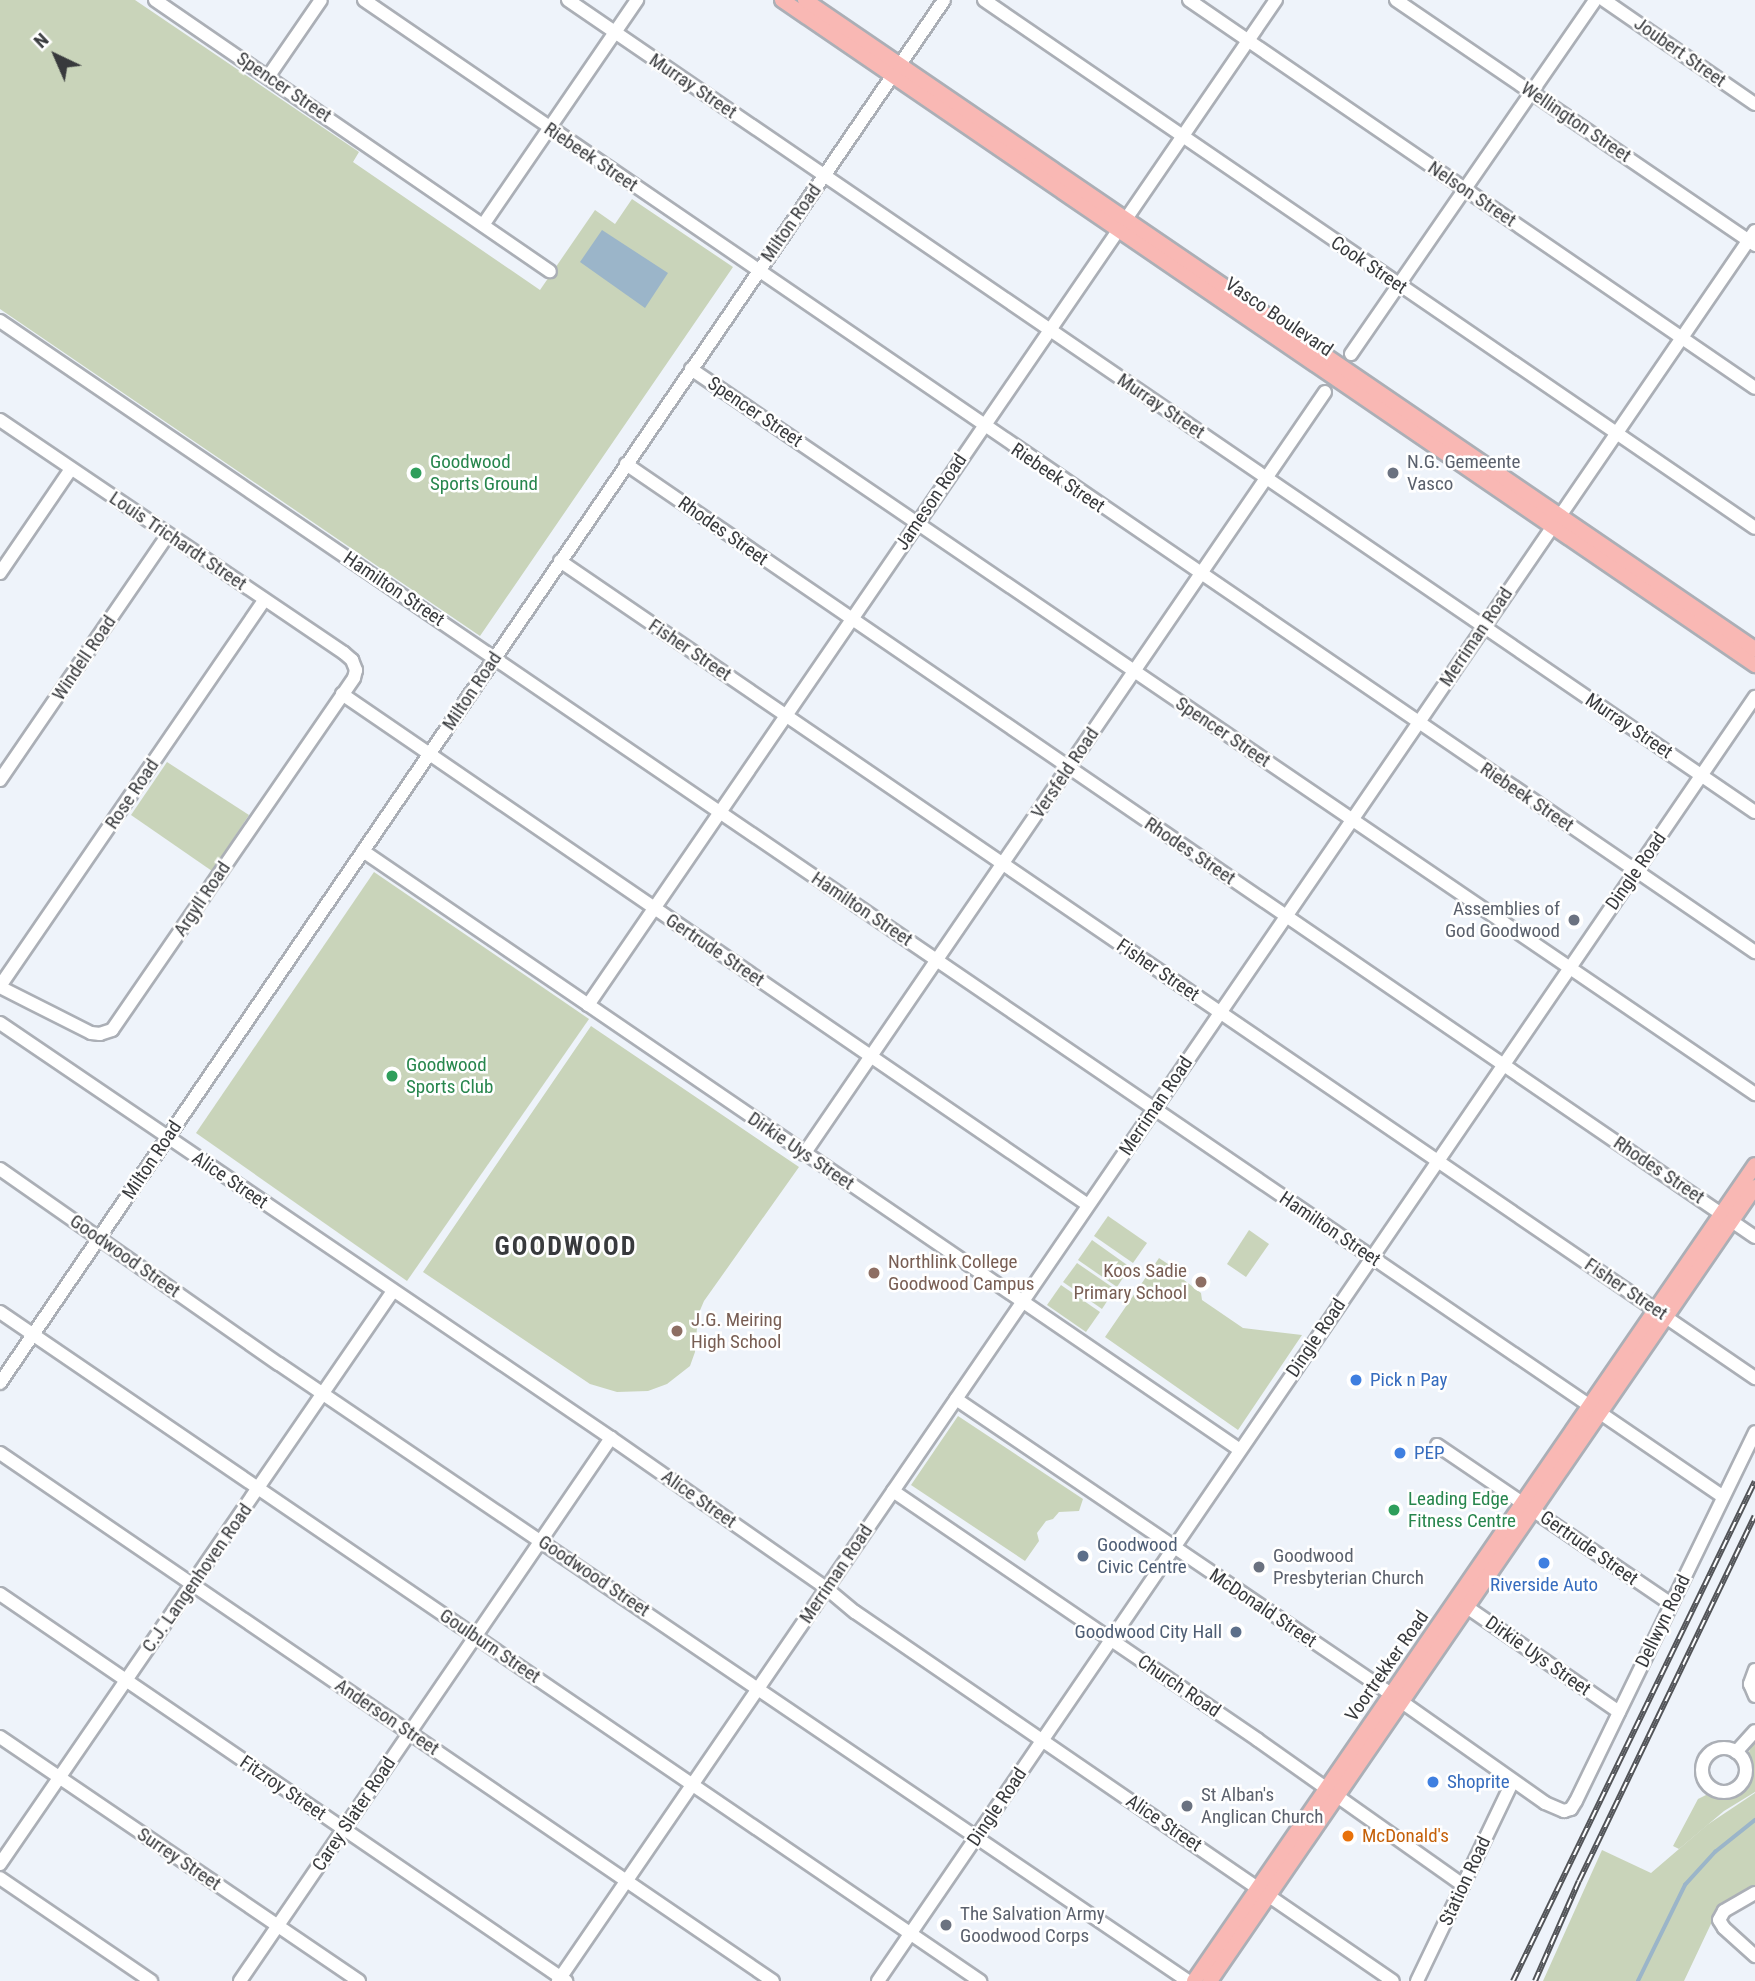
<!DOCTYPE html>
<html>
<head>
<meta charset="utf-8">
<style>
	body { margin:0 }
	#map { position:relative; width:1755px; height:1981px; overflow:hidden; background:#eef3fa; font-family:"Roboto Condensed",sans-serif }
	div>[style] { position:absolute }
	.green>* { inset:0; background:#c9d4ba }
	.water>* { inset:0; background:#9bb5c9 }
	.stream>* { height:3.5px; margin:-1.75px; padding:0 1.75px; transform-origin:1.75px; border-radius:1.75px; background:#9bb5c9 }
	.roads { filter:drop-shadow(2px 0 #abafb6) drop-shadow(-2px 0 #abafb6) drop-shadow(0 2px #abafb6) drop-shadow(0 -2px #abafb6) }
	.minor>* { height:12px; margin:-6px; padding:0 6px; transform-origin:6px; border-radius:6px; background:#fff }
	.minor>.ring { margin:-6px; padding:0; box-sizing:content-box; background:none; border:12px solid #fff; border-radius:50% }
	.major>* { height:14px; margin:-7px; padding:0 7px; transform-origin:7px; border-radius:7px; background:#f9b8b4 }
	.rail>* { height:6px; margin-top:-3px; transform-origin:0; background:repeating-linear-gradient(90deg,#fff 0 10px,#525458 0 20px); box-sizing:border-box; border-block:2px solid #525458 }
	.dots>* { width:19px; height:19px; translate:-50% -50%; box-sizing:border-box; border:4px solid #fff; border-radius:50% }
	span { translate:-50% -50%; white-space:nowrap; text-align:center; line-height:1.15; -webkit-text-stroke:5px #fff; paint-order:stroke }
	.street-label { font-size:19px; color:#383a3d }
	.leisure-label { font-size:19px; color:#27864d }
	.left { translate:0 -50%; text-align:left }
	.worship-label { font-size:19px; color:#5b616d }
	.right { translate:-100% -50%; text-align:right }
	.education-label { font-size:19px; color:#785e54 }
	.shop-label { font-size:19px; color:#366cbe }
	.service-label { font-size:19px; color:#4e5e75 }
	.food-label { font-size:19px; color:#c56008 }
	.district-label { font-size:26px; color:#383a3d; font-weight:700; letter-spacing:2px }
	.north { position:absolute; left:21px; top:21px; width:70px; height:70px; -webkit-text-stroke:5px #fff; paint-order:stroke; rotate:316deg; font-size:19px; font-weight:700; line-height:28px; text-align:center; color:#383a3d }
	.north::after { content:''; display:block; margin:auto; width:24px; height:32px; background:#383a3d; clip-path:polygon(50% 0,100% 100%,50% 72%,0 100%) }
</style>
</head>
<body>
<div id="map">
	<div class="green">
		<i style="clip-path:polygon(0 0,135px 0,359px 152px,353px 162px,540px 290px,595px 210px,615px 224px,632px 199px,733px 267px,480px 636px,0 309px)"></i>
		<i style="clip-path:polygon(167px 762px,249px 815px,212px 871px,131px 815px)"></i>
		<i style="clip-path:polygon(374px 872px,589px 1019px,407px 1281px,196px 1133px)"></i>
		<i style="clip-path:polygon(591px 1026px,799px 1167px,704px 1301px,698px 1315px,695px 1352px,690px 1366px,667px 1384px,648px 1391px,617px 1392px,590px 1384px,423px 1272px)"></i>
		<i style="clip-path:polygon(1108px 1216px,1147px 1243px,1133px 1263px,1094px 1236px)"></i>
		<i style="clip-path:polygon(1249px 1230px,1269px 1244px,1246px 1277px,1227px 1264px)"></i>
		<i style="clip-path:polygon(1092px 1240px,1130px 1267px,1117px 1287px,1078px 1260px)"></i>
		<i style="clip-path:polygon(1159px 1258px,1186px 1276px,1184px 1280px,1201px 1293px,1202px 1300px,1243px 1328px,1302px 1335px,1238px 1430px,1105px 1337px)"></i>
		<i style="clip-path:polygon(1077px 1263px,1115px 1289px,1102px 1309px,1063px 1282px)"></i>
		<i style="clip-path:polygon(1061px 1285px,1100px 1312px,1086px 1332px,1047px 1305px)"></i>
		<i style="clip-path:polygon(958px 1416px,1083px 1499px,1079px 1511px,1059px 1512px,1053px 1519px,1046px 1521px,1037px 1533px,1039px 1541px,1025px 1561px,911px 1485px)"></i>
		<i style="clip-path:polygon(1755px 1737px,1755px 1792px,1724px 1811px,1679px 1849px,1673px 1846px,1698px 1799px,1706px 1795px,1733px 1798px,1747px 1787px,1752px 1774px,1749px 1752px)"></i>
		<i style="clip-path:polygon(1755px 1793px,1755px 1888px,1718px 1909px,1684px 1981px,1543px 1981px,1602px 1850px,1651px 1873px,1707px 1825px)"></i>
	</div>
	<div class="water">
		<i style="clip-path:polygon(602px 230px,668px 273px,645px 308px,580px 262px)"></i>
	</div>
	<div class="stream">
		<i style="left:1638px;top:1981px;width:107px;rotate:-63.9deg"></i>
		<i style="left:1685px;top:1885px;width:45px;rotate:-47.7deg"></i>
		<i style="left:1715px;top:1852px;width:51px;rotate:-38.7deg"></i>
	</div>
	<div class="roads">
		<div class="minor">
			<i style="left:155px;top:0;width:479px;rotate:34.5deg"></i>
			<i style="left:364px;top:0;width:1686px;rotate:34.39deg"></i>
			<i style="left:568px;top:0;width:1438px;rotate:34.38deg"></i>
			<i style="left:984px;top:0;width:934px;rotate:34.4deg"></i>
			<i style="left:1189px;top:0;width:686px;rotate:34.43deg"></i>
			<i style="left:1396px;top:0;width:435px;rotate:34.3deg"></i>
			<i style="left:1604px;top:0;width:183px;rotate:34.6deg"></i>
			<i style="left:268px;top:77px;width:93px;rotate:-55.5deg"></i>
			<i style="left:483px;top:225px;width:273px;rotate:-55.6deg"></i>
			<i style="left:0;top:321px;width:2086px;rotate:34.31deg"></i>
			<i style="left:1351px;top:354px;width:430px;rotate:-55.4deg"></i>
			<i style="left:691px;top:369px;width:1288px;rotate:34.27deg"></i>
			<i style="left:0;top:420px;width:415px;rotate:34.1deg"></i>
			<i style="left:344px;top:653px;width:11px;rotate:41deg"></i>
			<i style="left:352px;top:660px;width:11px;rotate:68deg"></i>
			<i style="left:356px;top:670px;width:8px;rotate:104deg"></i>
			<i style="left:354px;top:678px;width:427px;rotate:124.5deg"></i>
			<i style="left:112px;top:1030px;width:13px;rotate:162deg"></i>
			<i style="left:100px;top:1034px;width:9px;rotate:-174deg"></i>
			<i style="left:91px;top:1033px;width:102px;rotate:-153.2deg"></i>
			<i style="left:626px;top:464px;width:1368px;rotate:34.4deg"></i>
			<i style="left:560px;top:561px;width:1448px;rotate:34.36deg"></i>
			<i style="left:0;top:573px;width:126px;rotate:-55.7deg"></i>
			<i style="left:342px;top:694px;width:904px;rotate:34.41deg"></i>
			<i style="left:0;top:780px;width:297px;rotate:-55.6deg"></i>
			<i style="left:363px;top:851px;width:1062px;rotate:34.33deg"></i>
			<i style="left:0;top:986px;width:468px;rotate:-55.6deg"></i>
			<i style="left:588px;top:1005px;width:1218px;rotate:-55.61deg"></i>
			<i style="left:0;top:1023px;width:739px;rotate:34.18deg"></i>
			<i style="left:611px;top:1438px;width:262px;rotate:34.9deg"></i>
			<i style="left:826px;top:1588px;width:38px;rotate:40deg"></i>
			<i style="left:855px;top:1612px;width:652px;rotate:34.45deg"></i>
			<i style="left:804px;top:1154px;width:923px;rotate:-55.64deg"></i>
			<i style="left:0;top:1169px;width:340px;rotate:35deg"></i>
			<i style="left:279px;top:1364px;width:1099px;rotate:34.17deg"></i>
			<i style="left:0;top:1312px;width:1187px;rotate:34.32deg"></i>
			<i style="left:0;top:1383px;width:1674px;rotate:-55.68deg"></i>
			<i style="left:956px;top:1399px;width:518px;rotate:34.15deg"></i>
			<i style="left:1385px;top:1690px;width:196px;rotate:35.2deg"></i>
			<i style="left:1545px;top:1803px;width:21px;rotate:23deg"></i>
			<i style="left:1564px;top:1811px;width:7px;rotate:-16deg"></i>
			<i style="left:1571px;top:1809px;width:9px;rotate:-58deg"></i>
			<i style="left:1576px;top:1801px;width:410px;rotate:-64.1deg"></i>
			<i style="left:1437px;top:1445px;width:283px;rotate:34.2deg"></i>
			<i style="left:0;top:1453px;width:936px;rotate:34.34deg"></i>
			<i style="left:893px;top:1491px;width:442px;rotate:34.3deg"></i>
			<i style="left:1258px;top:1740px;width:251px;rotate:35.3deg"></i>
			<i style="left:0;top:1594px;width:686px;rotate:34.36deg"></i>
			<i style="left:1461px;top:1603px;width:192px;rotate:34.6deg"></i>
			<i style="left:1755px;top:1670px;width:15px;rotate:110deg"></i>
			<i style="left:1750px;top:1684px;width:13px;rotate:67deg"></i>
			<i style="left:0;top:1737px;width:434px;rotate:34.2deg"></i>
			<i class="ring" style="left:1702px;top:1748px;width:32px;height:32px"></i>
			<i style="left:1736px;top:1752px;width:28px;rotate:-48deg"></i>
			<i style="left:0;top:1864px;width:695px;rotate:-55.56deg"></i>
			<i style="left:0;top:1878px;width:183px;rotate:34.3deg"></i>
			<i style="left:1755px;top:1893px;width:36px;rotate:150deg"></i>
			<i style="left:1724px;top:1911px;width:10px;rotate:119deg"></i>
			<i style="left:1719px;top:1920px;width:9px;rotate:58deg"></i>
			<i style="left:1724px;top:1928px;width:42px;rotate:42.1deg"></i>
			<i style="left:240px;top:1981px;width:658px;rotate:-55.66deg"></i>
			<i style="left:558px;top:1981px;width:2120px;rotate:-55.63deg"></i>
			<i style="left:878px;top:1981px;width:1555px;rotate:-55.67deg"></i>
			<i style="left:1417px;top:1981px;width:222px;rotate:-64.4deg"></i>
		</div>
		<div class="major">
			<i style="left:782px;top:0;width:1179px;rotate:34.35deg"></i>
			<i style="left:805px;top:0;width:1151px;rotate:34.34deg"></i>
			<i style="left:1194px;top:1981px;width:990px;rotate:-55.49deg"></i>
			<i style="left:1210px;top:1981px;width:963px;rotate:-55.53deg"></i>
		</div>
	</div>
	<div class="rail">
		<i style="left:1513px;top:1981px;width:555px;rotate:-64.17deg"></i>
		<i style="left:1535px;top:1981px;width:109px;rotate:-66.3deg"></i>
		<i style="left:1579px;top:1881px;width:405px;rotate:-64.3deg"></i>
	</div>
	<div class="dots">
		<i style="left:416px;top:473px;background:#2e9e5b"></i>
		<i style="left:1393px;top:473px;background:#6b7280"></i>
		<i style="left:1574px;top:920px;background:#6b7280"></i>
		<i style="left:392px;top:1076px;background:#2e9e5b"></i>
		<i style="left:874px;top:1273px;background:#8d6e63"></i>
		<i style="left:1201px;top:1282px;background:#8d6e63"></i>
		<i style="left:677px;top:1331px;background:#8d6e63"></i>
		<i style="left:1356px;top:1380px;background:#3f7fe0"></i>
		<i style="left:1400px;top:1453px;background:#3f7fe0"></i>
		<i style="left:1394px;top:1510px;background:#2e9e5b"></i>
		<i style="left:1083px;top:1556px;background:#5c6f8a"></i>
		<i style="left:1544px;top:1563px;background:#3f7fe0"></i>
		<i style="left:1259px;top:1567px;background:#6b7280"></i>
		<i style="left:1236px;top:1632px;background:#5c6f8a"></i>
		<i style="left:1433px;top:1782px;background:#3f7fe0"></i>
		<i style="left:1187px;top:1806px;background:#6b7280"></i>
		<i style="left:1348px;top:1836px;background:#e8710a"></i>
		<i style="left:946px;top:1925px;background:#6b7280"></i>
	</div>
	<div class="street-label">
		<span style="left:1680px;top:52px;rotate:35deg">Joubert Street</span>
		<span style="left:693px;top:86px;rotate:34deg">Murray Street</span>
		<span style="left:284px;top:87px;rotate:34deg">Spencer Street</span>
		<span style="left:1576px;top:122px;rotate:34deg">Wellington Street</span>
		<span style="left:591px;top:157px;rotate:34deg">Riebeek Street</span>
		<span style="left:1472px;top:194px;rotate:34deg">Nelson Street</span>
		<span style="left:791px;top:223px;rotate:-55deg">Milton Road</span>
		<span style="left:1369px;top:265px;rotate:34deg">Cook Street</span>
		<span style="left:1279px;top:317px;rotate:34deg">Vasco Boulevard</span>
		<span style="left:1161px;top:406px;rotate:34deg">Murray Street</span>
		<span style="left:755px;top:412px;rotate:34deg">Spencer Street</span>
		<span style="left:1058px;top:478px;rotate:34deg">Riebeek Street</span>
		<span style="left:931px;top:502px;rotate:-56deg">Jameson Road</span>
		<span style="left:723px;top:531px;rotate:35deg">Rhodes Street</span>
		<span style="left:178px;top:541px;rotate:34deg">Louis Trichardt Street</span>
		<span style="left:394px;top:589px;rotate:34deg">Hamilton Street</span>
		<span style="left:1476px;top:637px;rotate:-56deg">Merriman Road</span>
		<span style="left:690px;top:650px;rotate:34deg">Fisher Street</span>
		<span style="left:84px;top:658px;rotate:-56deg">Windell Road</span>
		<span style="left:472px;top:691px;rotate:-56deg">Milton Road</span>
		<span style="left:1629px;top:726px;rotate:34deg">Murray Street</span>
		<span style="left:1223px;top:732px;rotate:34deg">Spencer Street</span>
		<span style="left:1065px;top:773px;rotate:-56deg">Versfeld Road</span>
		<span style="left:132px;top:794px;rotate:-56deg">Rose Road</span>
		<span style="left:1527px;top:797px;rotate:34deg">Riebeek Street</span>
		<span style="left:1190px;top:851px;rotate:34deg">Rhodes Street</span>
		<span style="left:1636px;top:871px;rotate:-55deg">Dingle Road</span>
		<span style="left:202px;top:899px;rotate:-56deg">Argyll Road</span>
		<span style="left:862px;top:909px;rotate:34deg">Hamilton Street</span>
		<span style="left:715px;top:950px;rotate:34deg">Gertrude Street</span>
		<span style="left:1158px;top:970px;rotate:34deg">Fisher Street</span>
		<span style="left:1156px;top:1106px;rotate:-56deg">Merriman Road</span>
		<span style="left:801px;top:1151px;rotate:34deg">Dirkie Uys Street</span>
		<span style="left:152px;top:1160px;rotate:-56deg">Milton Road</span>
		<span style="left:1659px;top:1170px;rotate:34deg">Rhodes Street</span>
		<span style="left:230px;top:1180px;rotate:34deg">Alice Street</span>
		<span style="left:1330px;top:1229px;rotate:34deg">Hamilton Street</span>
		<span style="left:125px;top:1256px;rotate:35deg">Goodwood Street</span>
		<span style="left:1626px;top:1289px;rotate:34deg">Fisher Street</span>
		<span style="left:1316px;top:1338px;rotate:-56deg">Dingle Road</span>
		<span style="left:699px;top:1499px;rotate:35deg">Alice Street</span>
		<span style="left:1589px;top:1548px;rotate:35deg">Gertrude Street</span>
		<span style="left:836px;top:1574px;rotate:-56deg">Merriman Road</span>
		<span style="left:594px;top:1576px;rotate:34deg">Goodwood Street</span>
		<span style="left:197px;top:1578px;rotate:-55deg">C.J. Langenhoven Road</span>
		<span style="left:1263px;top:1608px;rotate:34deg">McDonald Street</span>
		<span style="left:1663px;top:1621px;rotate:-64deg">Dellwyn Road</span>
		<span style="left:490px;top:1646px;rotate:34deg">Goulburn Street</span>
		<span style="left:1538px;top:1656px;rotate:35deg">Dirkie Uys Street</span>
		<span style="left:1387px;top:1666px;rotate:-55deg">Voortrekker Road</span>
		<span style="left:1179px;top:1686px;rotate:34deg">Church Road</span>
		<span style="left:387px;top:1717px;rotate:34deg">Anderson Street</span>
		<span style="left:283px;top:1788px;rotate:34deg">Fitzroy Street</span>
		<span style="left:997px;top:1807px;rotate:-56deg">Dingle Road</span>
		<span style="left:354px;top:1814px;rotate:-56deg">Carey Slater Road</span>
		<span style="left:1164px;top:1823px;rotate:34deg">Alice Street</span>
		<span style="left:179px;top:1859px;rotate:34deg">Surrey Street</span>
		<span style="left:1465px;top:1881px;rotate:-65deg">Station Road</span>
	</div>
	<div class="leisure-label">
		<span class="left" style="left:430px;top:473px">Goodwood<br>Sports Ground</span>
		<span class="left" style="left:406px;top:1076px">Goodwood<br>Sports Club</span>
		<span class="left" style="left:1408px;top:1510px">Leading Edge<br>Fitness Centre</span>
	</div>
	<div class="worship-label">
		<span class="left" style="left:1407px;top:473px">N.G. Gemeente<br>Vasco</span>
		<span class="right" style="left:1560px;top:920px">Assemblies of<br>God Goodwood</span>
		<span class="left" style="left:1273px;top:1567px">Goodwood<br>Presbyterian Church</span>
		<span class="left" style="left:1201px;top:1806px">St Alban's<br>Anglican Church</span>
		<span class="left" style="left:960px;top:1925px">The Salvation Army<br>Goodwood Corps</span>
	</div>
	<div class="education-label">
		<span class="left" style="left:888px;top:1273px">Northlink College<br>Goodwood Campus</span>
		<span class="right" style="left:1187px;top:1282px">Koos Sadie<br>Primary School</span>
		<span class="left" style="left:691px;top:1331px">J.G. Meiring<br>High School</span>
	</div>
	<div class="shop-label">
		<span class="left" style="left:1370px;top:1380px">Pick n Pay</span>
		<span class="left" style="left:1414px;top:1453px">PEP</span>
		<span style="left:1544px;top:1585px">Riverside Auto</span>
		<span class="left" style="left:1447px;top:1782px">Shoprite</span>
	</div>
	<div class="service-label">
		<span class="left" style="left:1097px;top:1556px">Goodwood<br>Civic Centre</span>
		<span class="right" style="left:1222px;top:1632px">Goodwood City Hall</span>
	</div>
	<div class="food-label">
		<span class="left" style="left:1362px;top:1836px">McDonald's</span>
	</div>
	<div class="district-label">
		<span style="left:566px;top:1247px">GOODWOOD</span>
	</div>
	<div class="north">N</div>
</div>
</body>
</html>
